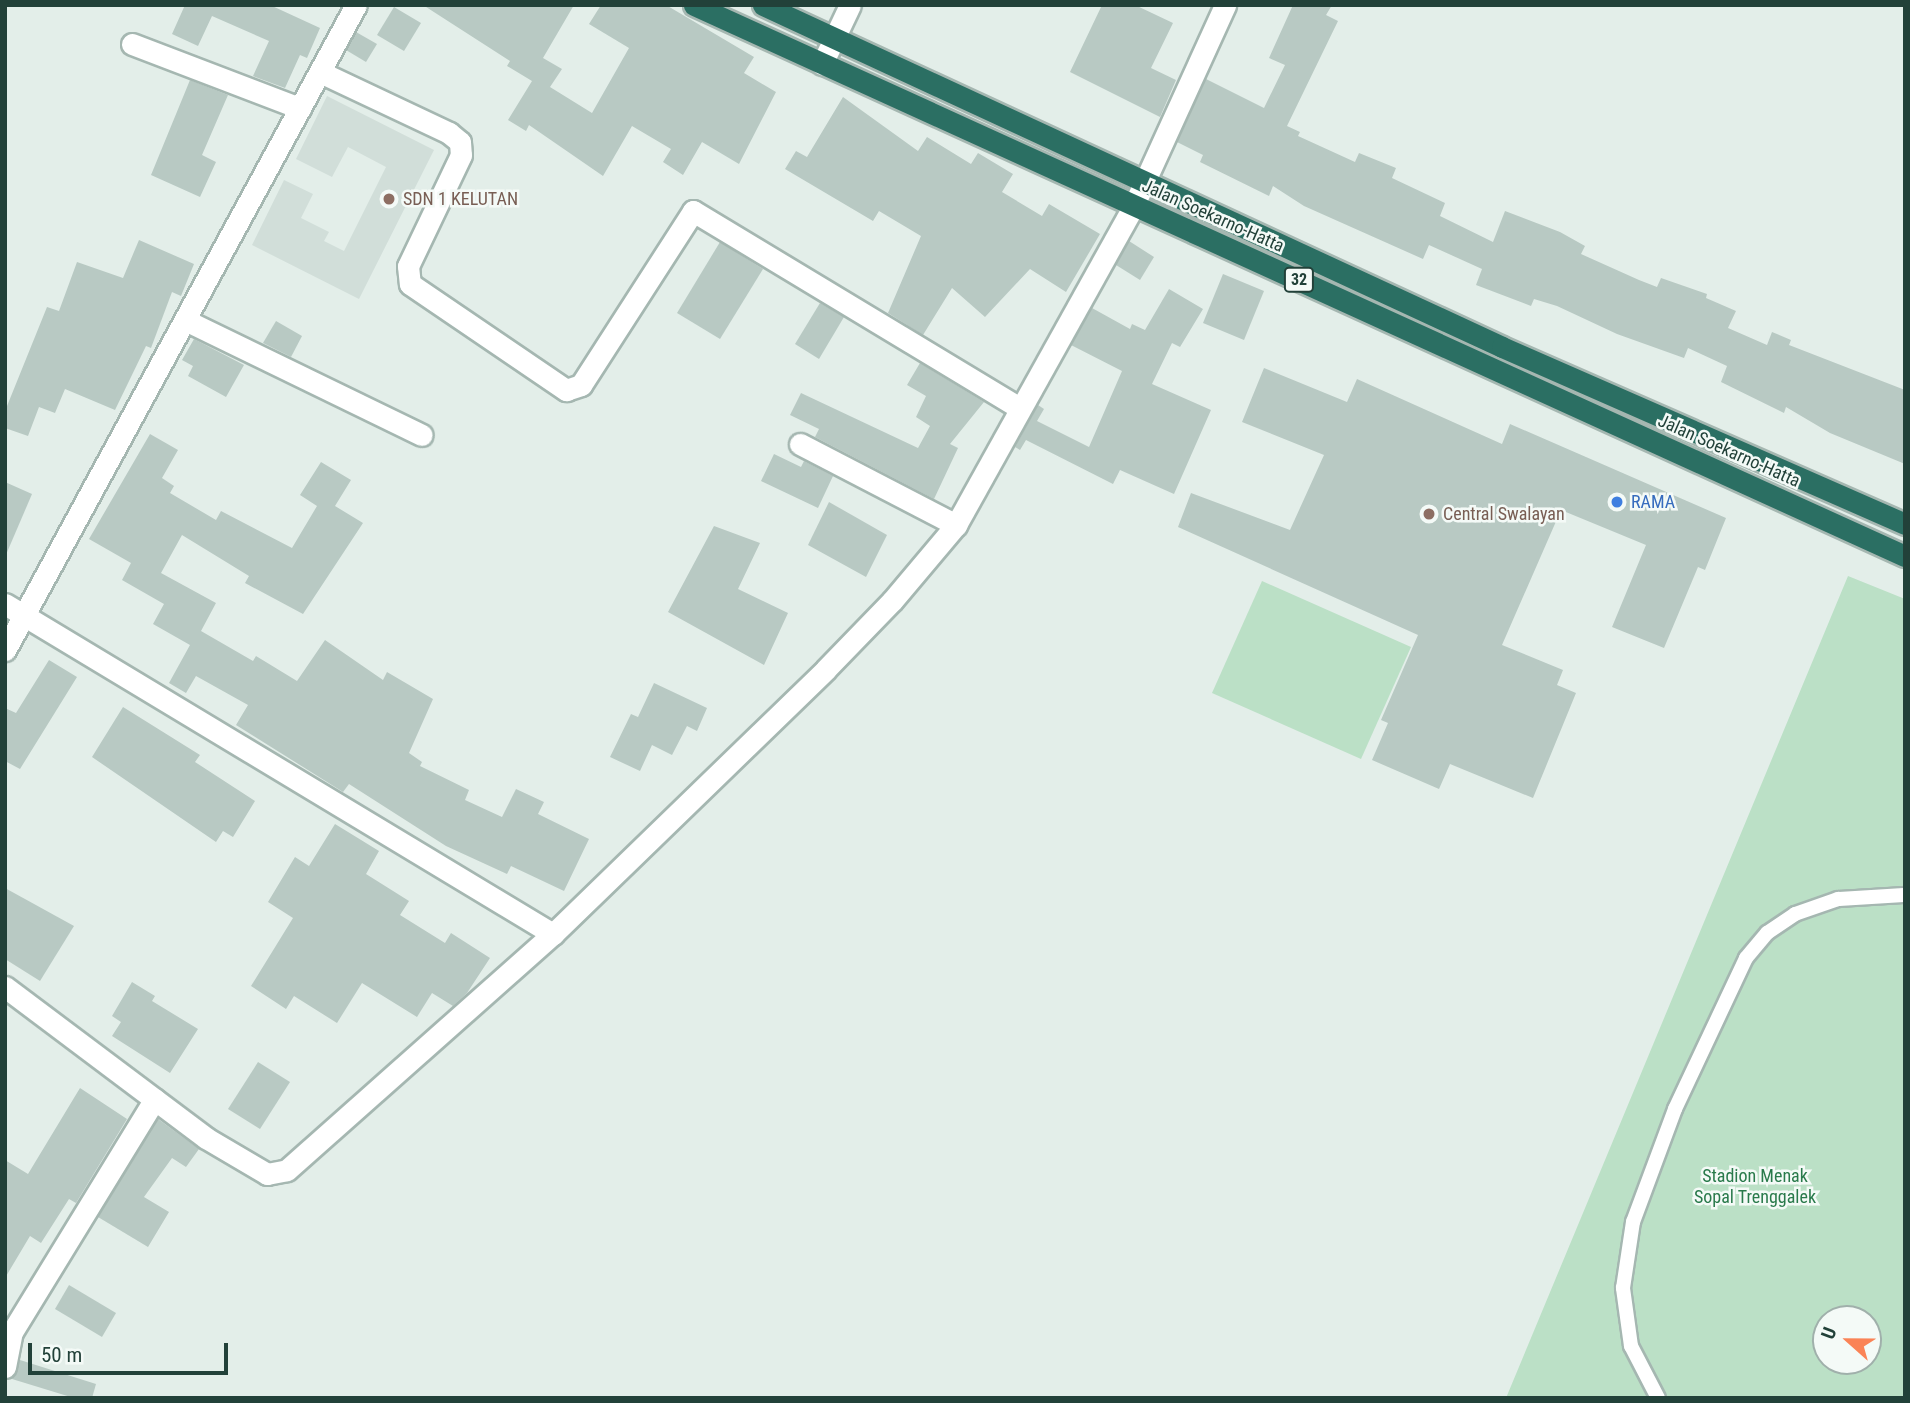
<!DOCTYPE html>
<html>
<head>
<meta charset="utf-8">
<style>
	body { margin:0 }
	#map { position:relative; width:1910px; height:1403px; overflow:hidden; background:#e3eee9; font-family:"Roboto Condensed",sans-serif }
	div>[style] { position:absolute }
	.built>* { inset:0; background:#d1ded9 }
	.green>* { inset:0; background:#bbe0c6 }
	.building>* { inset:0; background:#b8c9c3 }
	.roads { filter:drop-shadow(2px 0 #a5b7b1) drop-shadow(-2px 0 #a5b7b1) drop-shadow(0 2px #a5b7b1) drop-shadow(0 -2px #a5b7b1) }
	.lane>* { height:14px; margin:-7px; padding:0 7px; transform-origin:7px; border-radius:7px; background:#fff }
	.street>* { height:21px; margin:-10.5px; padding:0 10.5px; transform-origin:10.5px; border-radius:10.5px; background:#fff }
	.secondary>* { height:21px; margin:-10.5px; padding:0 10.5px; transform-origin:10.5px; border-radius:10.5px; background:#fff }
	.highway>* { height:21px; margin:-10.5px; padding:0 10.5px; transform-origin:10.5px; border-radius:10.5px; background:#2b6f63 }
	.dots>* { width:19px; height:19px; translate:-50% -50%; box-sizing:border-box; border:4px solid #f4faf7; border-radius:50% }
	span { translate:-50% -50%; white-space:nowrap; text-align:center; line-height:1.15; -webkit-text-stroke:5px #f4faf7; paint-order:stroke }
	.shield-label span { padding:2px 5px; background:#f4faf7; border:2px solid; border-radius:5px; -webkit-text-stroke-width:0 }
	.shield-label { font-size:16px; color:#224139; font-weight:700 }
	.education-label { font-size:18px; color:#785e54 }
	.left { translate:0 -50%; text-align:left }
	.street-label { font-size:18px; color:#224139 }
	.shop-label { font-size:18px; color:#366cbe }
	.park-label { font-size:18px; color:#297a4b }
	.frame { position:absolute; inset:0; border:7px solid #224139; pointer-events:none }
	.north { position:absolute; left:1812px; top:1305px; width:70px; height:70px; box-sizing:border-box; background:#f4faf7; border:2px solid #a0b0ab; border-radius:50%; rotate:291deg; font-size:19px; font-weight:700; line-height:28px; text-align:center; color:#224139 }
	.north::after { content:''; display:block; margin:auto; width:24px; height:32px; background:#fa8356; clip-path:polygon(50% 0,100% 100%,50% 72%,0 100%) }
	.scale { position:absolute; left:28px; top:1343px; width:200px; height:32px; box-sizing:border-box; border:4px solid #224139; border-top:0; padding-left:9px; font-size:21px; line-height:24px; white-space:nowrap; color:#224139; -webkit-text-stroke:5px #f4faf7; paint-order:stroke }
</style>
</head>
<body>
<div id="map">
	<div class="built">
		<i style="clip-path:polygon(327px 96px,434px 150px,359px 299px,252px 245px,284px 180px,313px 194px,301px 218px,329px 232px,324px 241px,344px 251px,386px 167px,348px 147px,332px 177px,296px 159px)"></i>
	</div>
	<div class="green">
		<i style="clip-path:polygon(evenodd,1848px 576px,1905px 599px,1905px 1398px,1506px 1398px,1848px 576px,1826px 1319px,1868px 1319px,1868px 1361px,1826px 1361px,1826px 1319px)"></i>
		<i style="clip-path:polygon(1262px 581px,1411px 647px,1361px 759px,1212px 693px)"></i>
	</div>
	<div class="building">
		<i style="clip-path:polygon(185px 5px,270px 5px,320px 28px,307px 58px,300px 55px,285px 88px,253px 76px,269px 41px,212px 16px,198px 46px,172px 34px)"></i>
		<i style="clip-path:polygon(423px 5px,574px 5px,543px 58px,562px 69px,550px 87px,592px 113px,629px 48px,589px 24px,601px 5px,666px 5px,754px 57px,744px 73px,776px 92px,739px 164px,702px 142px,683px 175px,663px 162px,671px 149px,632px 126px,603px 176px,529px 125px,526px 131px,508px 120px,532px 81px,507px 66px,510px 61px)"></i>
		<i style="clip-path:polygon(1102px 5px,1135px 5px,1173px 23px,1151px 68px,1176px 80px,1160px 117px,1070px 72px)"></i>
		<i style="clip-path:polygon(1293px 5px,1332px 5px,1326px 15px,1338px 21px,1287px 126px,1300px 132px,1298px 136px,1355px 162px,1359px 153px,1396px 168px,1392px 178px,1445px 203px,1440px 216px,1493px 242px,1505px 211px,1560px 232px,1585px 246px,1581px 254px,1639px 280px,1657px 287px,1661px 278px,1707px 294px,1706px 298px,1736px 311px,1728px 328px,1767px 345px,1772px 332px,1791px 340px,1789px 345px,1905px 390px,1905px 464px,1830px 433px,1786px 407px,1784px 413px,1721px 382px,1727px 366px,1688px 348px,1684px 358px,1617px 334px,1557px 306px,1534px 299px,1531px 306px,1476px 285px,1482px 269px,1429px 245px,1423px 259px,1304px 206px,1273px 186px,1269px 196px,1200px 162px,1203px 155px,1177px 142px,1206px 79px,1264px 108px,1285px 65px,1269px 58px)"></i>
		<i style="clip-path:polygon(394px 7px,421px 23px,404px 51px,377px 35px)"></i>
		<i style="clip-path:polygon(356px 32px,377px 44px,366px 62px,346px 50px)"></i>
		<i style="clip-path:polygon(190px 80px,228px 95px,202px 155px,216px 162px,200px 197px,151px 175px)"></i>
		<i style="clip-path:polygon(843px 97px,918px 151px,927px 137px,971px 164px,978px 153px,1013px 174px,1002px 192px,1042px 216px,1049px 204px,1100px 234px,1066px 292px,1030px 269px,985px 317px,952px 288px,923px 335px,888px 313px,921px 236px,879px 211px,873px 221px,785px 169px,796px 151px,807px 157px)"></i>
		<i style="clip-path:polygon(139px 240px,194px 264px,181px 296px,172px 292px,151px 348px,146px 346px,115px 410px,65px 389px,55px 413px,39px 407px,28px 436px,5px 428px,5px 411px,47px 307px,59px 311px,77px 262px,123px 278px)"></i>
		<i style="clip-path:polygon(1129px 241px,1154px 257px,1140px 280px,1116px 265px)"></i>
		<i style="clip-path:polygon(720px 242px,763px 269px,720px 339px,677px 313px)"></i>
		<i style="clip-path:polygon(1223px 274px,1264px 291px,1244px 340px,1203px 323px)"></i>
		<i style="clip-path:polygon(1169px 289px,1203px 309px,1180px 347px,1172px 343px,1152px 384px,1211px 410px,1174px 494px,1120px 470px,1113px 484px,1026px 440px,1020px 450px,1015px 447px,1038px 405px,1044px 409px,1037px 421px,1089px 447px,1122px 371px,1071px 345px,1092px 308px,1130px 329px,1132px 324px,1145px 330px)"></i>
		<i style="clip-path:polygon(820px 303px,844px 317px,819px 359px,795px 344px)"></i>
		<i style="clip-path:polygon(276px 321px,302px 336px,291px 357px,263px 343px)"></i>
		<i style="clip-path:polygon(194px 339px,244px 365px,226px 397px,188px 376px,193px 366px,182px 360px)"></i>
		<i style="clip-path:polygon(920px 363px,984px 402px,950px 444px,958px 448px,934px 499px,815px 437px,819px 429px,790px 415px,801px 393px,918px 448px,930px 426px,916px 417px,926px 396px,907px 385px)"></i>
		<i style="clip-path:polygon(1264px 368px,1347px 402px,1357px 379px,1502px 444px,1510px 424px,1726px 518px,1705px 570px,1698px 567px,1664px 648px,1612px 627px,1646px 545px,1561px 510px,1502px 645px,1563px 670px,1557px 685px,1576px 693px,1533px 798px,1450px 764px,1439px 789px,1372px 760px,1388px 723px,1381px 720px,1418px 635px,1178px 527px,1191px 493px,1290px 530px,1324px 455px,1242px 422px)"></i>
		<i style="clip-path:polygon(150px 434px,178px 450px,162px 478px,174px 486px,170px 493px,216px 520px,221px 511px,292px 548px,317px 506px,300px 495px,321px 462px,351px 480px,335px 506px,363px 523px,303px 614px,245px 583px,249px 576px,182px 535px,161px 573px,216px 603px,201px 631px,253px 661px,256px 656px,297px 681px,325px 640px,383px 680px,387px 672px,433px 699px,409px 753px,422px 762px,420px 766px,469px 790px,465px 800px,502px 817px,516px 789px,544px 802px,538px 814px,589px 839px,564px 891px,511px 866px,507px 874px,446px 846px,349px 784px,343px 792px,236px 725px,248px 705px,196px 676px,186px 693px,169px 683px,190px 645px,153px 624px,164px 604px,122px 580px,131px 563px,89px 539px)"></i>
		<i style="clip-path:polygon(774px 454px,801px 467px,804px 461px,833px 476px,818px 508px,761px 481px)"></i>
		<i style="clip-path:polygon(5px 482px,32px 494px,5px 557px)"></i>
		<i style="clip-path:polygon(829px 502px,887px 535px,866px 577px,808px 545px)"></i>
		<i style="clip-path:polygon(714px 526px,760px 543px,738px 589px,788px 613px,764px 665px,668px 612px)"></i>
		<i style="clip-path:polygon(49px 660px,77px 677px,20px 769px,5px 761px,5px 708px,16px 713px)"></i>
		<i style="clip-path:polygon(654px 683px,707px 708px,697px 731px,687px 726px,672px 755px,652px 745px,640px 771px,610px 757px,631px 714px,638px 717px)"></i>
		<i style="clip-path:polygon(123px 707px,200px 755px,195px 762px,255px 801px,233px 837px,223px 831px,216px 842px,92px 757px)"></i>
		<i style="clip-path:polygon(335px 824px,379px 851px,366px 874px,409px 901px,400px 915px,445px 943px,451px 933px,490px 958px,467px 993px,453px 1006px,432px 993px,417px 1017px,362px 983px,337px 1023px,294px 996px,286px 1009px,251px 986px,293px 918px,268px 902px,295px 857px,309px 866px)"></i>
		<i style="clip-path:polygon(5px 888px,74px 926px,40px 981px,5px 959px)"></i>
		<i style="clip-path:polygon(132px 982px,155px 996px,152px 1001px,198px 1029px,170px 1073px,112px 1036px,121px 1022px,112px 1016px)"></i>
		<i style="clip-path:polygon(258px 1062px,290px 1082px,260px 1129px,228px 1109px)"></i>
		<i style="clip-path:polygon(80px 1088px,127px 1119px,76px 1203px,69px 1199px,41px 1243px,30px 1236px,5px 1278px,5px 1160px,28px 1174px)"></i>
		<i style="clip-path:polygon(158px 1119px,199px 1149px,186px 1167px,172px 1158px,144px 1197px,169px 1212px,148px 1247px,98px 1217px)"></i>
		<i style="clip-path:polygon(69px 1285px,116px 1313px,102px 1337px,55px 1309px)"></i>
		<i style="clip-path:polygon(20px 1360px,96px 1384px,92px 1398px,74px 1398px,12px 1379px)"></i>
	</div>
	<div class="roads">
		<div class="lane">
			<i style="left:1658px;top:1398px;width:59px;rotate:-117.4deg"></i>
			<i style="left:1631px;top:1346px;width:59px;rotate:-97.9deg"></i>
			<i style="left:1623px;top:1288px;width:67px;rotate:-81.4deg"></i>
			<i style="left:1633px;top:1222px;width:121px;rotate:-69.6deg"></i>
			<i style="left:1675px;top:1109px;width:167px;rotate:-64.8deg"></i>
			<i style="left:1746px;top:958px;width:33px;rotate:-50deg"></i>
			<i style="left:1767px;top:933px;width:34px;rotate:-34deg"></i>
			<i style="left:1795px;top:914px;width:46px;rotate:-19.2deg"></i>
			<i style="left:1838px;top:899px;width:67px;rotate:-3.4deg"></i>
		</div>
		<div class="street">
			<i style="left:132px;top:44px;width:180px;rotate:20.9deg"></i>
			<i style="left:822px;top:64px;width:65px;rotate:-64.6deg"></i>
			<i style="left:320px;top:72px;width:143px;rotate:25.3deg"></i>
			<i style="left:449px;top:133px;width:14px;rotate:39deg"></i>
			<i style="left:460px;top:142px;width:13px;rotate:86deg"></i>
			<i style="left:461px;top:155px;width:123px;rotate:115.5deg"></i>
			<i style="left:408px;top:266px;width:18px;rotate:84deg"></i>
			<i style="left:410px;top:284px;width:189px;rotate:34.2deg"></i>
			<i style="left:566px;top:390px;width:16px;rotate:-18deg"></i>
			<i style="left:581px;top:385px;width:207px;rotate:-57.2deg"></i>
			<i style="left:693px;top:211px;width:380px;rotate:31.1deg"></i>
			<i style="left:185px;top:320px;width:263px;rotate:25.9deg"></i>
			<i style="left:800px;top:444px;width:176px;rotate:27.4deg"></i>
			<i style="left:5px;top:604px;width:640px;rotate:31.06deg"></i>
			<i style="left:553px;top:934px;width:380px;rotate:-44.1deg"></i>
			<i style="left:826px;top:669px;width:95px;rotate:-45.9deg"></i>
			<i style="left:892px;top:601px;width:99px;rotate:-49.9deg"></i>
			<i style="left:956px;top:525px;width:366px;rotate:-60.9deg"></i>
			<i style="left:1134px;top:205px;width:220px;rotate:-65.5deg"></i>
			<i style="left:5px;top:987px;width:251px;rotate:36.9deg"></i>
			<i style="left:206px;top:1138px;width:71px;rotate:30.5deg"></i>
			<i style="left:267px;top:1174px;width:20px;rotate:-11deg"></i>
			<i style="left:287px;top:1170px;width:356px;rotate:-41.6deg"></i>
			<i style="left:5px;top:1367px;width:36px;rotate:-79deg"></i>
			<i style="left:12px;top:1332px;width:273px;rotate:-58.5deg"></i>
		</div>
		<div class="secondary">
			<i style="left:5px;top:650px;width:734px;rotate:-61.45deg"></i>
		</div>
		<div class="highway">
			<i style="left:694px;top:5px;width:1330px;rotate:24.47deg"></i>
			<i style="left:763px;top:5px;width:814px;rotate:24.83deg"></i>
			<i style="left:1502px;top:347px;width:440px;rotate:23.7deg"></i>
		</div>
	</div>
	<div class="dots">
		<i style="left:389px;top:199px;background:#8d6e63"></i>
		<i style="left:1617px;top:502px;background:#3f7fe0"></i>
		<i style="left:1429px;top:514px;background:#8d6e63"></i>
	</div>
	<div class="shield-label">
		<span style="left:1299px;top:280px">32</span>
	</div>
	<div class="education-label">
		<span class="left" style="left:403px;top:199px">SDN 1 KELUTAN</span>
		<span class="left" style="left:1443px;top:514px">Central Swalayan</span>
	</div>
	<div class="street-label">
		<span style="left:1213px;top:216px;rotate:24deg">Jalan Soekarno-Hatta</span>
		<span style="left:1729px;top:451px;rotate:24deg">Jalan Soekarno-Hatta</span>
	</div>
	<div class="shop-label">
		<span class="left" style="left:1631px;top:502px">RAMA</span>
	</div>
	<div class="park-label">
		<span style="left:1755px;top:1187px">Stadion Menak<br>Sopal Trenggalek</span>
	</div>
	<div class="frame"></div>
	<div class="north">U</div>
	<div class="scale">50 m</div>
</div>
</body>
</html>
